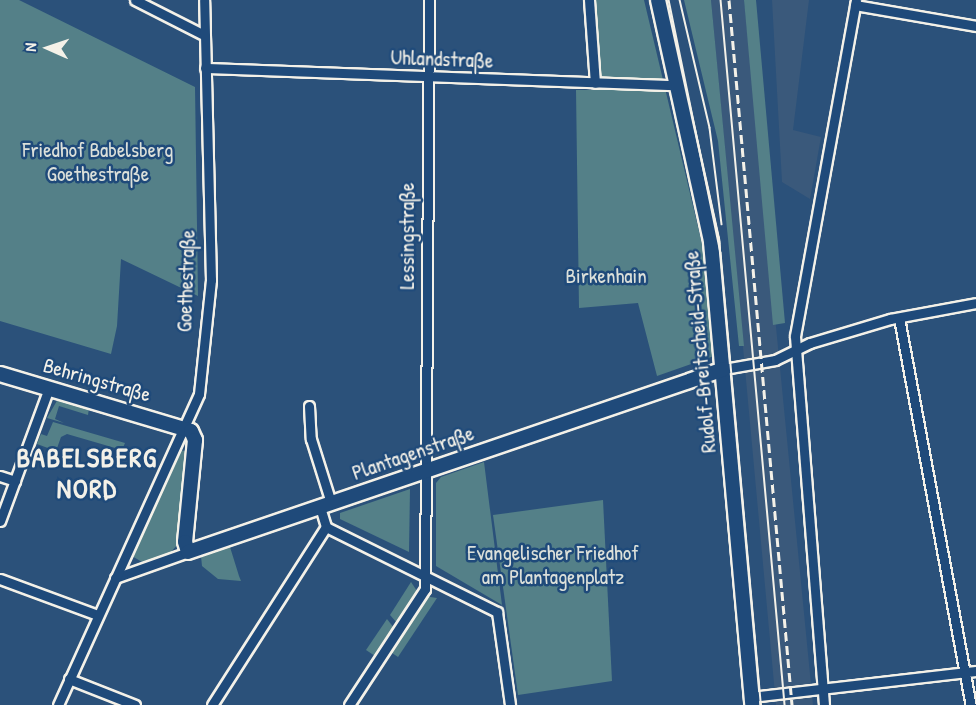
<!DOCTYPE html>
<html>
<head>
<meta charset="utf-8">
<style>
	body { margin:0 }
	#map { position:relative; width:976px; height:705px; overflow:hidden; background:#2b517a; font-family:"Patrick Hand",sans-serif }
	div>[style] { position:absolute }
	.built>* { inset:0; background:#3a597b }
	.green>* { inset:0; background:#548088 }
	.roads { filter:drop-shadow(2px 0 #f4f1e8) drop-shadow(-2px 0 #f4f1e8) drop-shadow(0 2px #f4f1e8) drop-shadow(0 -2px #f4f1e8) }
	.street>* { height:9px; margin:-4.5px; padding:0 4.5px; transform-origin:4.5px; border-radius:4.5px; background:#1f4a7a }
	.secondary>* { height:14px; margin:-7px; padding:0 7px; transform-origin:7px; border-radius:7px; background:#1f4a7a }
	.tram>* { height:1.5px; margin:-0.75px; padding:0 0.75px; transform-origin:0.75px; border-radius:0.75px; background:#f4f1e8 }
	.rail>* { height:3px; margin-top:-1.5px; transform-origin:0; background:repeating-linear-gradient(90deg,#f4f1e8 0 9px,transparent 0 13.5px) }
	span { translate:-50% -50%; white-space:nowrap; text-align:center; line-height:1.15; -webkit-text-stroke:5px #1f4a7a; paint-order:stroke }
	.street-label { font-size:21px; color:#f4f1e8 }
	.park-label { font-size:21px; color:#dce0da }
	.district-label { font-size:27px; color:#f4f1e8; font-weight:700; letter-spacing:1.5px }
	.north { position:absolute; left:18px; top:18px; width:60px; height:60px; -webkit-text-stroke:4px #1f4a7a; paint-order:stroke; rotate:273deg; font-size:16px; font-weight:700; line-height:24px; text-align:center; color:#f4f1e8 }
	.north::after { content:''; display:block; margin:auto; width:21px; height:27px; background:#f4f1e8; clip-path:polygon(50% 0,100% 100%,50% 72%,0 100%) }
</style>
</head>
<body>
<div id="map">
	<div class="built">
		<i style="clip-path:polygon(711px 0,744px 0,813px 705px,776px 705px)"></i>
		<i style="clip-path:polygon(772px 0,809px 0,793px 130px,821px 137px,810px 199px,782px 182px)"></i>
	</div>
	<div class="green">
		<i style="clip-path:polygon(0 0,19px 0,195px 87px,198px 296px,121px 259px,117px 326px,111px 354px,0 321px)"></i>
		<i style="clip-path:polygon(589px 0,644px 0,703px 248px,714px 356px,657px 376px,638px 303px,579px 308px,576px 90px,594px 90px)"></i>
		<i style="clip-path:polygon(684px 0,711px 0,744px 346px,739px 346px,718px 141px)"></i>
		<i style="clip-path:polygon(744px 0,756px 0,785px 323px,773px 325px)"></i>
		<i style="clip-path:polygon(58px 399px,89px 408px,88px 415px,59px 406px,55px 419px,64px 423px,47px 418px)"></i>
		<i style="clip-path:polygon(53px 422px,125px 443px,122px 450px,67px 434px,61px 437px,56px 451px,37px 444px,41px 434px,47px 436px)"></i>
		<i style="clip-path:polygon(180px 450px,185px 451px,179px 543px,170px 553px,142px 562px,132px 556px)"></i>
		<i style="clip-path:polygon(484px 462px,502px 605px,436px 566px,436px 483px,441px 477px)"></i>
		<i style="clip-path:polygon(410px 489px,409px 552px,340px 519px,340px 513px)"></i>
		<i style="clip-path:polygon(603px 500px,612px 681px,518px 695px,493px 515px)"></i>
		<i style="clip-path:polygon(230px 547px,239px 576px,241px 581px,218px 579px,202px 566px,201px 556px)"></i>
		<i style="clip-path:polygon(411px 582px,417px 591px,397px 623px,390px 615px)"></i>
		<i style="clip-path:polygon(424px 596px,437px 598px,398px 657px,389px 651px)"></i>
		<i style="clip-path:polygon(387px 619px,394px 628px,375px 656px,366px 650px)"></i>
	</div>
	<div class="roads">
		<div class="street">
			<i style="left:135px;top:0;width:77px;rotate:26.9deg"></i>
			<i style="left:589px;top:0;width:83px;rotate:85.9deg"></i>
			<i style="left:855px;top:5px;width:123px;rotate:9.8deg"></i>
			<i style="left:205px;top:68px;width:472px;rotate:2.1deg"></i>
			<i style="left:899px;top:318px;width:394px;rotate:79.5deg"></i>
			<i style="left:724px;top:369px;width:52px;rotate:-10deg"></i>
			<i style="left:775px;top:360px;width:39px;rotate:-26deg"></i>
			<i style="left:810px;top:343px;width:84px;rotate:-16.7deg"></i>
			<i style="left:890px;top:319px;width:87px;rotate:-10.5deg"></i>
			<i style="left:309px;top:406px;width:33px;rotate:87deg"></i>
			<i style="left:311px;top:439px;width:67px;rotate:72.6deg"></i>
			<i style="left:0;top:476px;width:16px;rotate:18deg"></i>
			<i style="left:320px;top:507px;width:21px;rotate:73deg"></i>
			<i style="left:326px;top:527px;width:191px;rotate:26.4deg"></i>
			<i style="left:497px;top:612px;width:94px;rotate:82deg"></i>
			<i style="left:0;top:521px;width:142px;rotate:-69.8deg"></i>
			<i style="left:115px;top:578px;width:77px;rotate:-19.6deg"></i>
			<i style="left:0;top:579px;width:104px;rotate:20.2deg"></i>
			<i style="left:69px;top:679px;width:71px;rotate:21.5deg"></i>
			<i style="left:751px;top:697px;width:226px;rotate:-6.6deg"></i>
			<i style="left:58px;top:705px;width:341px;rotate:-65.6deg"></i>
			<i style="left:199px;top:394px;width:115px;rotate:-84deg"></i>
			<i style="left:211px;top:280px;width:280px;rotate:-91.4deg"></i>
			<i style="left:212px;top:705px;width:211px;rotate:-57.4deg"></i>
			<i style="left:349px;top:705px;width:139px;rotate:-56.8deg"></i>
			<i style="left:425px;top:589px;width:589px;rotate:-89.61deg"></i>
			<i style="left:824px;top:705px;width:370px;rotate:-94.5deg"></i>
			<i style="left:795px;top:336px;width:341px;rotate:-79.7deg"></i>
		</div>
		<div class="secondary">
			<i style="left:658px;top:0;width:248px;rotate:77.6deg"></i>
			<i style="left:711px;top:242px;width:465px;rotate:84.9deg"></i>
			<i style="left:0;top:374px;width:199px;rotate:16.6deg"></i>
			<i style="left:191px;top:431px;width:10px;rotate:66deg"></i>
			<i style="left:195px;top:440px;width:102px;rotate:95.6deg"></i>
			<i style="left:185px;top:542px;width:10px;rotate:73deg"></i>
			<i style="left:188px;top:552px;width:566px;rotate:-18.85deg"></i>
		</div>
	</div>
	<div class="tram">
		<i style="left:669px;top:0;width:258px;rotate:78.4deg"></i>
		<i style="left:721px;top:253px;width:454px;rotate:84.9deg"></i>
		<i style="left:680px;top:0;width:131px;rotate:76.8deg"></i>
		<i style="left:710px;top:128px;width:97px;rotate:82.9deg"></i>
		<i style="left:721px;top:0;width:708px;rotate:84.81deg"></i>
	</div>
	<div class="rail">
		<i style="left:729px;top:0;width:708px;rotate:84.89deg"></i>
	</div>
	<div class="street-label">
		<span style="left:442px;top:59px;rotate:2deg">Uhlandstraße</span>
		<span style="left:407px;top:236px;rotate:-90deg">Lessingstraße</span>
		<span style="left:186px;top:281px;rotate:-88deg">Goethestraße</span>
		<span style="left:700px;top:352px;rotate:-95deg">Rudolf-Breitscheid-Straße</span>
		<span style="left:97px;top:380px;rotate:16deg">Behringstraße</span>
		<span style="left:413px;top:453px;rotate:-19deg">Plantagenstraße</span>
	</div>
	<div class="park-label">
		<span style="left:98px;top:162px">Friedhof Babelsberg<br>Goethestraße</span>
		<span style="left:606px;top:276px">Birkenhain</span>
		<span style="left:553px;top:565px">Evangelischer Friedhof<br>am Plantagenplatz</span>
	</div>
	<div class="district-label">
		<span style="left:87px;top:473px">BABELSBERG<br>NORD</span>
	</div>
	<div class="north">N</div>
</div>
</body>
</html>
